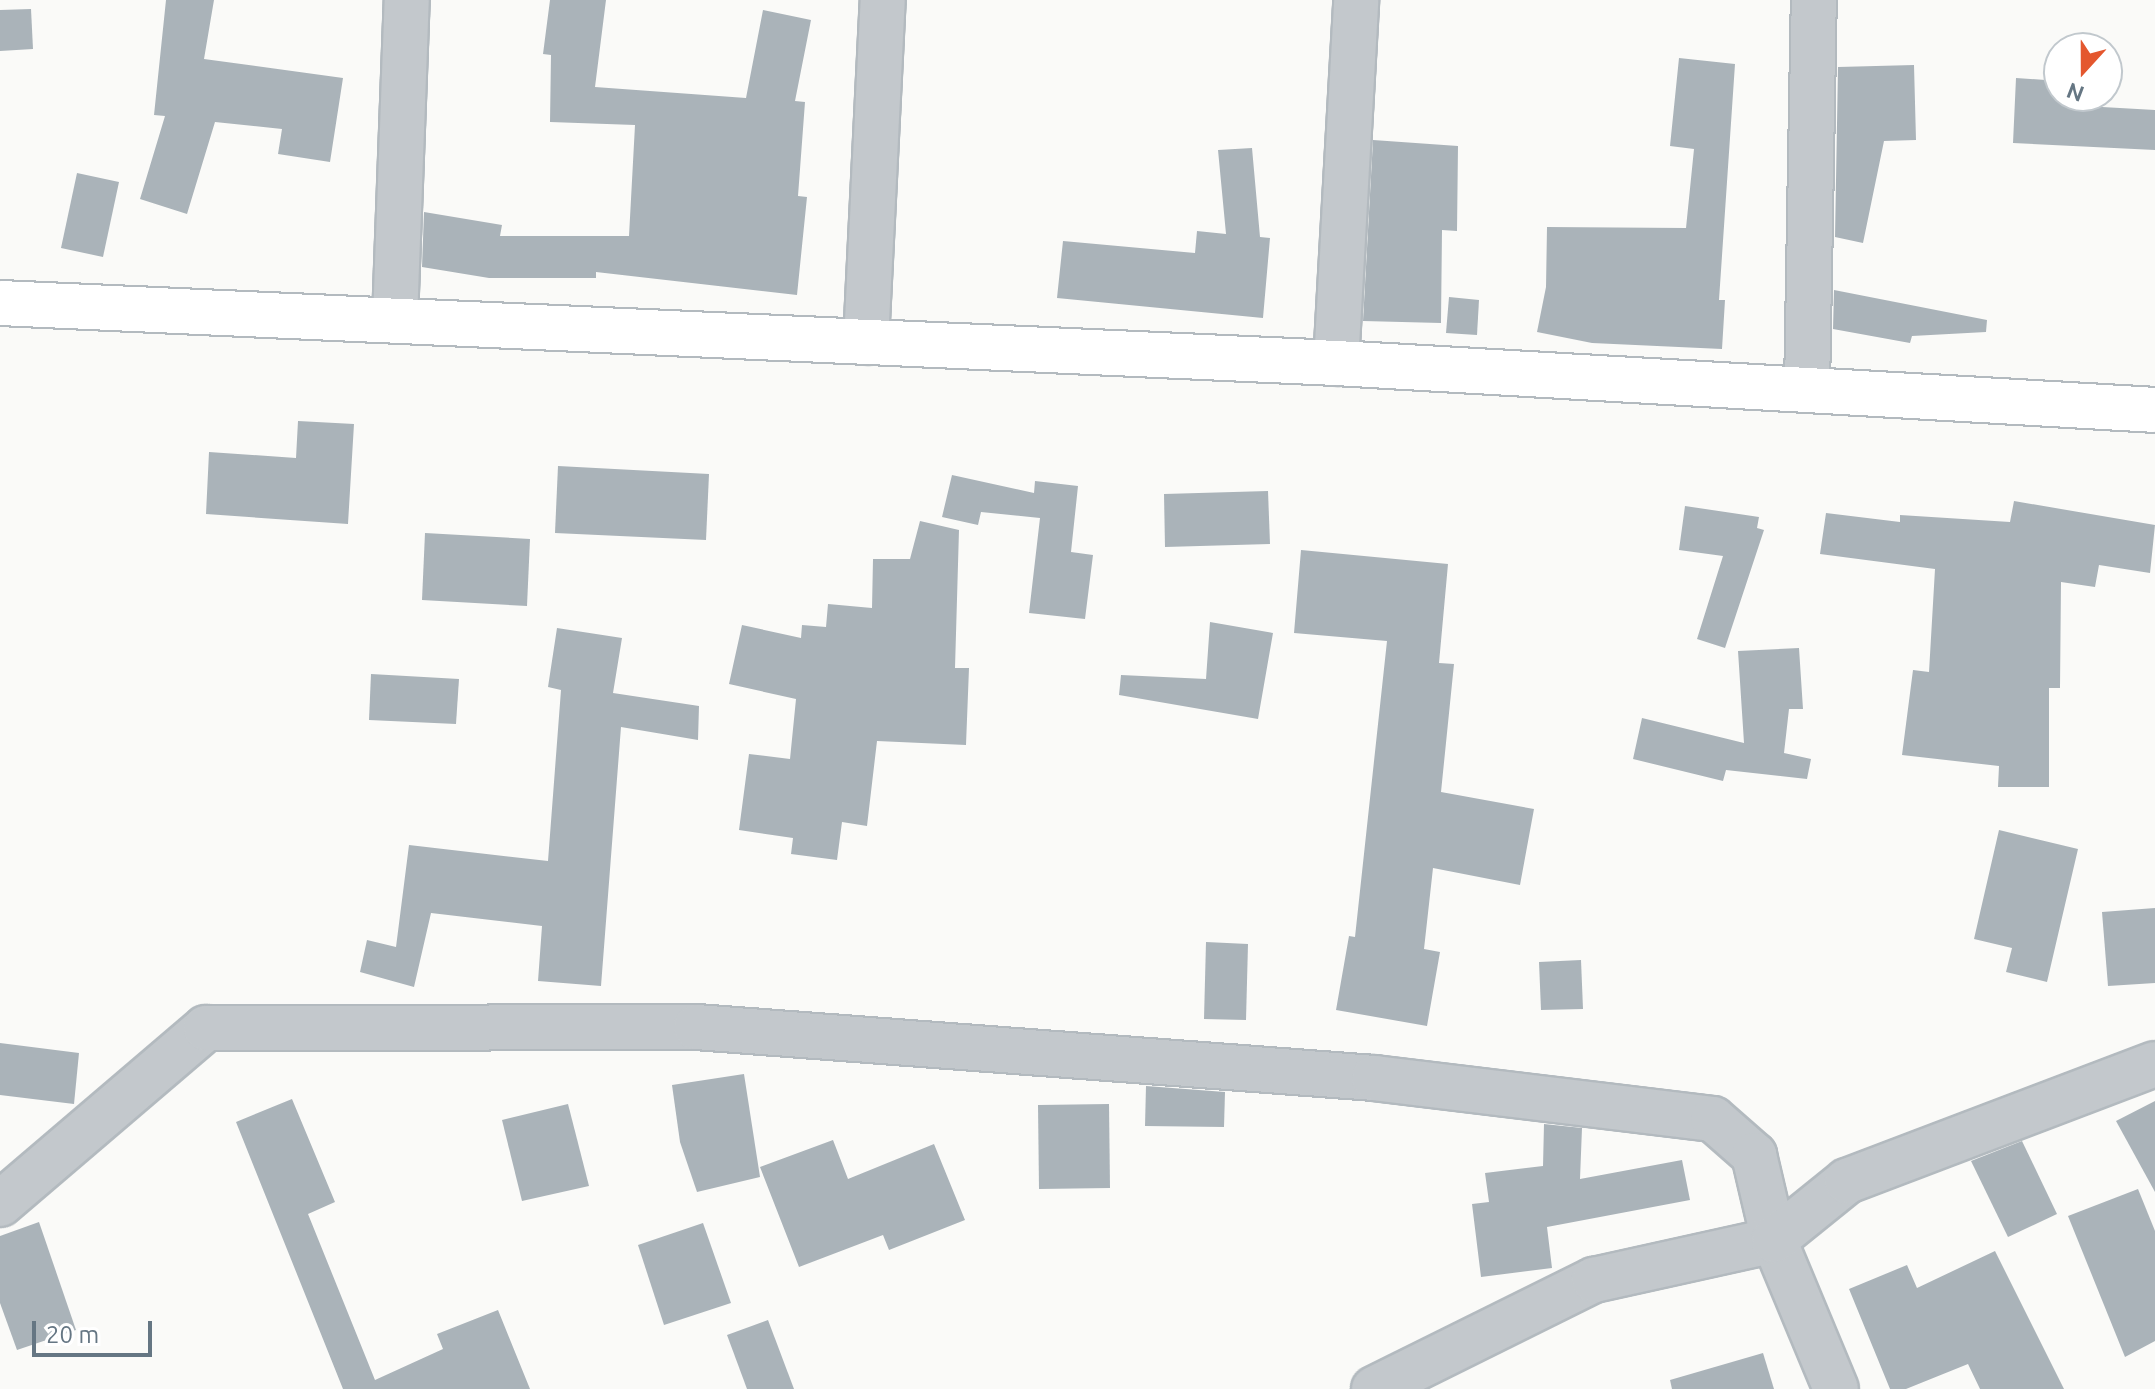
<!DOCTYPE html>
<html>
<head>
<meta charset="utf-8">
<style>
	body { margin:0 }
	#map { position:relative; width:2155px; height:1389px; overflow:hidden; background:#fafaf8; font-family:Ubuntu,sans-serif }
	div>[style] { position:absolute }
	.building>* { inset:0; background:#aab3b9 }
	.roads { filter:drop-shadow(2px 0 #b3babf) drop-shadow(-2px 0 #b3babf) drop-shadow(0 2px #b3babf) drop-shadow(0 -2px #b3babf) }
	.street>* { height:44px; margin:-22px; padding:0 22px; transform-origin:22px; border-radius:22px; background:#c3c8cc }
	.secondary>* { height:44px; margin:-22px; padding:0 22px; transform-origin:22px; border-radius:22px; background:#fff }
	span { translate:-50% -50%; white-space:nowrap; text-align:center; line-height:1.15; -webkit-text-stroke:8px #fff; paint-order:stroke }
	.north { position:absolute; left:2043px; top:32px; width:80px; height:80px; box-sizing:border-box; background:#fff; border:2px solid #c1c8cd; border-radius:50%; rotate:201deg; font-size:22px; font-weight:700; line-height:32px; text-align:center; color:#657683 }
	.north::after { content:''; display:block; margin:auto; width:28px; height:36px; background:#e4572e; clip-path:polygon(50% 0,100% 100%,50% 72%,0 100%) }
	.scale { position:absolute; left:32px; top:1321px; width:120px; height:36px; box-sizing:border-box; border:4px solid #657683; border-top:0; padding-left:10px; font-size:24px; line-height:28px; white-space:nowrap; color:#657683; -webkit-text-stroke:6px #fff; paint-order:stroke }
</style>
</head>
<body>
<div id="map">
	<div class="building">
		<i style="clip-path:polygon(166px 0,214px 0,204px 59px,343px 78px,330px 162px,278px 154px,282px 129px,215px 122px,187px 214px,140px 199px,165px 116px,154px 115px)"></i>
		<i style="clip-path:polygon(550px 0,606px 0,595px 87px,746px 98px,763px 10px,811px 20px,795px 101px,805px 102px,798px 196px,807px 197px,797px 295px,596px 272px,596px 278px,489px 278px,422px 267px,424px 212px,502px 225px,500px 236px,629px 236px,635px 125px,550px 122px,551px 55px,543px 54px)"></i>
		<i style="clip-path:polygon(31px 9px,33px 49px,0 51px,0 10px)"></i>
		<i style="clip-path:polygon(1679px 58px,1735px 64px,1719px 300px,1725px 300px,1722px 349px,1592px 343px,1537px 332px,1546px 287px,1547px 227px,1686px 228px,1694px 149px,1670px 146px)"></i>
		<i style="clip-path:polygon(1914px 65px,1916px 140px,1884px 141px,1863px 243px,1835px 237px,1838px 67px)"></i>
		<i style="clip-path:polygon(2016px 78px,2059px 81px,2059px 96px,2068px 96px,2067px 105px,2155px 110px,2155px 150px,2013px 143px)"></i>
		<i style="clip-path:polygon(1373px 140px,1458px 146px,1457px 231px,1442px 230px,1441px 323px,1363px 321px)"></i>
		<i style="clip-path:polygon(1252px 148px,1260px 237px,1270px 238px,1263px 318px,1057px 298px,1063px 241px,1195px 253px,1197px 231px,1226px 234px,1218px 150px)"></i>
		<i style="clip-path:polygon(77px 173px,119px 182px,103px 257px,61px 248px)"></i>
		<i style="clip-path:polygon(1834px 290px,1987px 320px,1986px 332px,1912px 336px,1910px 343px,1833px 329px)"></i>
		<i style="clip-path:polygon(1449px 297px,1479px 300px,1477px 335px,1446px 333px)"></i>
		<i style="clip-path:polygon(298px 421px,354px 424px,348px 524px,206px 514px,209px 452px,296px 458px)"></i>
		<i style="clip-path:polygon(558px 466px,709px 474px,706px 540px,555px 533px)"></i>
		<i style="clip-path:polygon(952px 475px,1034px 493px,1035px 481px,1078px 486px,1071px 552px,1093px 555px,1085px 619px,1029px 613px,1040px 518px,981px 512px,978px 525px,942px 517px)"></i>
		<i style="clip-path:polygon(1268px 491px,1270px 544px,1165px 547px,1164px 494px)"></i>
		<i style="clip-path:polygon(2014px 501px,2155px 525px,2150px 573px,2099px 565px,2095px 587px,2061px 582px,2060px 688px,2049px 688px,2049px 787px,1998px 787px,1999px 766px,1902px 755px,1913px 670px,1929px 672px,1935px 569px,1820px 554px,1826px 513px,1900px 522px,1900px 515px,2010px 522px)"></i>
		<i style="clip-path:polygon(1685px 506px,1759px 517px,1757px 528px,1764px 530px,1725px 648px,1697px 639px,1723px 556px,1679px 550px)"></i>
		<i style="clip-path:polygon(920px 521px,959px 530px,955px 668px,969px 668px,966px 745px,877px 741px,867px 826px,842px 822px,837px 860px,791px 854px,793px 838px,739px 830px,749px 754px,790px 759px,796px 699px,729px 684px,742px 625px,801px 638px,802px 625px,826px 627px,828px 604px,872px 608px,873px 559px,910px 559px)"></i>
		<i style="clip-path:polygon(425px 533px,530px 539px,527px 606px,422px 600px)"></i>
		<i style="clip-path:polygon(1301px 550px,1448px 564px,1439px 663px,1454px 664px,1441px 792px,1534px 809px,1520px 885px,1433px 868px,1424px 949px,1440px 952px,1427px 1026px,1336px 1010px,1349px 936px,1355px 937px,1387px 641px,1294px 633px)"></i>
		<i style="clip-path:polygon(1210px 622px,1273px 633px,1258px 719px,1119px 695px,1121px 675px,1206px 679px)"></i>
		<i style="clip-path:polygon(557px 628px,622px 638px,613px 693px,699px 706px,698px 740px,621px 727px,601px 986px,538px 981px,542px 926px,431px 913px,414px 987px,360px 972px,367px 940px,396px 947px,409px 845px,548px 861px,561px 690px,548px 687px)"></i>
		<i style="clip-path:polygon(1799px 648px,1803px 709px,1789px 709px,1784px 753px,1811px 759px,1807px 779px,1726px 770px,1723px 781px,1633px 759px,1642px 718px,1744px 743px,1738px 651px)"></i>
		<i style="clip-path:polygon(371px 674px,459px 679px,456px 724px,369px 720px)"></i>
		<i style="clip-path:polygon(1999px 830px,2078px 849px,2047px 982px,2006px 972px,2012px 948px,1974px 939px)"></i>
		<i style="clip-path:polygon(2155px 908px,2155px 983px,2108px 986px,2102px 912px)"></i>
		<i style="clip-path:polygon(1206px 942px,1248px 944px,1246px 1020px,1204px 1019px)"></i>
		<i style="clip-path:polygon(1581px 960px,1583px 1009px,1541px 1010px,1539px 962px)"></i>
		<i style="clip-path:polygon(0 1043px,79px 1053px,74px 1104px,0 1095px)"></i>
		<i style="clip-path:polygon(744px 1074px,760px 1177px,697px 1192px,680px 1142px,672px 1085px)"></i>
		<i style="clip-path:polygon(1146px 1086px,1225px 1092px,1224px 1127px,1145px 1126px)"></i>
		<i style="clip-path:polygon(292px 1099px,335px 1202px,308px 1214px,375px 1380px,443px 1349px,437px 1334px,498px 1310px,530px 1389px,343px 1389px,236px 1122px)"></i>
		<i style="clip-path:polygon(2155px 1101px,2155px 1192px,2116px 1121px)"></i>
		<i style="clip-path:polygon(568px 1104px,589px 1186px,522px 1201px,502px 1120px)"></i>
		<i style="clip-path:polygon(1109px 1104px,1110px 1188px,1039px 1189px,1038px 1105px)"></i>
		<i style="clip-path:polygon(1544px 1124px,1582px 1128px,1580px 1179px,1682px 1160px,1690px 1200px,1547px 1227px,1552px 1268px,1481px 1277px,1472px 1204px,1489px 1202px,1485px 1173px,1543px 1166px)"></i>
		<i style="clip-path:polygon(833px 1140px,848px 1179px,934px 1144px,965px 1220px,889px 1250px,883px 1235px,799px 1267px,760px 1167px)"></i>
		<i style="clip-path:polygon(2022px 1141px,2057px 1214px,2008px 1237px,1971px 1161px)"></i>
		<i style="clip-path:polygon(2138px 1189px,2155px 1231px,2155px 1341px,2125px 1357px,2068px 1216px)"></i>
		<i style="clip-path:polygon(39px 1222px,76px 1330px,17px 1350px,0 1303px,0 1236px)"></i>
		<i style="clip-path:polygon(703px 1223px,731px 1303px,664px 1325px,638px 1245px)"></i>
		<i style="clip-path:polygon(1995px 1251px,2064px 1389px,1980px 1389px,1968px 1364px,1906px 1389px,1890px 1389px,1849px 1289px,1907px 1265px,1917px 1288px)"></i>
		<i style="clip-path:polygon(768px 1320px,794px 1389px,747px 1389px,727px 1335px)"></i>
		<i style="clip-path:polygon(1763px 1353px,1774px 1389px,1672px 1389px,1670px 1380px)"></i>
	</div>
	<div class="roads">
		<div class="street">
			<i style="left:395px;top:320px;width:320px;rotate:-87.9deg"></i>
			<i style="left:866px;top:342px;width:342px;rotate:-87.2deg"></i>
			<i style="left:1336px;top:363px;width:364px;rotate:-86.8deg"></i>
			<i style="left:1807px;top:390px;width:390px;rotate:-89deg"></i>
			<i style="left:0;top:1204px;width:271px;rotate:-40.5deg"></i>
			<i style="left:206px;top:1028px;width:490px;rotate:-0.1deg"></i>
			<i style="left:696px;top:1027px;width:680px;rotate:4.3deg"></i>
			<i style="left:1374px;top:1078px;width:341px;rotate:6.9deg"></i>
			<i style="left:1713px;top:1119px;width:55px;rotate:41.3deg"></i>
			<i style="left:1754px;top:1155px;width:87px;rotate:76.8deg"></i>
			<i style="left:1774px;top:1240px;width:161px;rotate:67.4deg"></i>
			<i style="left:1374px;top:1389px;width:246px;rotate:-26.4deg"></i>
			<i style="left:1594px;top:1280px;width:184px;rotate:-12.5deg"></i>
			<i style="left:1774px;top:1240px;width:94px;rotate:-38.9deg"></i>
			<i style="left:1847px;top:1181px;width:329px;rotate:-20.8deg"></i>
		</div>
		<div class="secondary">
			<i style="left:0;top:303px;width:1337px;rotate:2.57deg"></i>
			<i style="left:1336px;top:363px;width:820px;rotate:3.28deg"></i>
		</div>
	</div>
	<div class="north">N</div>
	<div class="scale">20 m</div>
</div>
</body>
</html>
